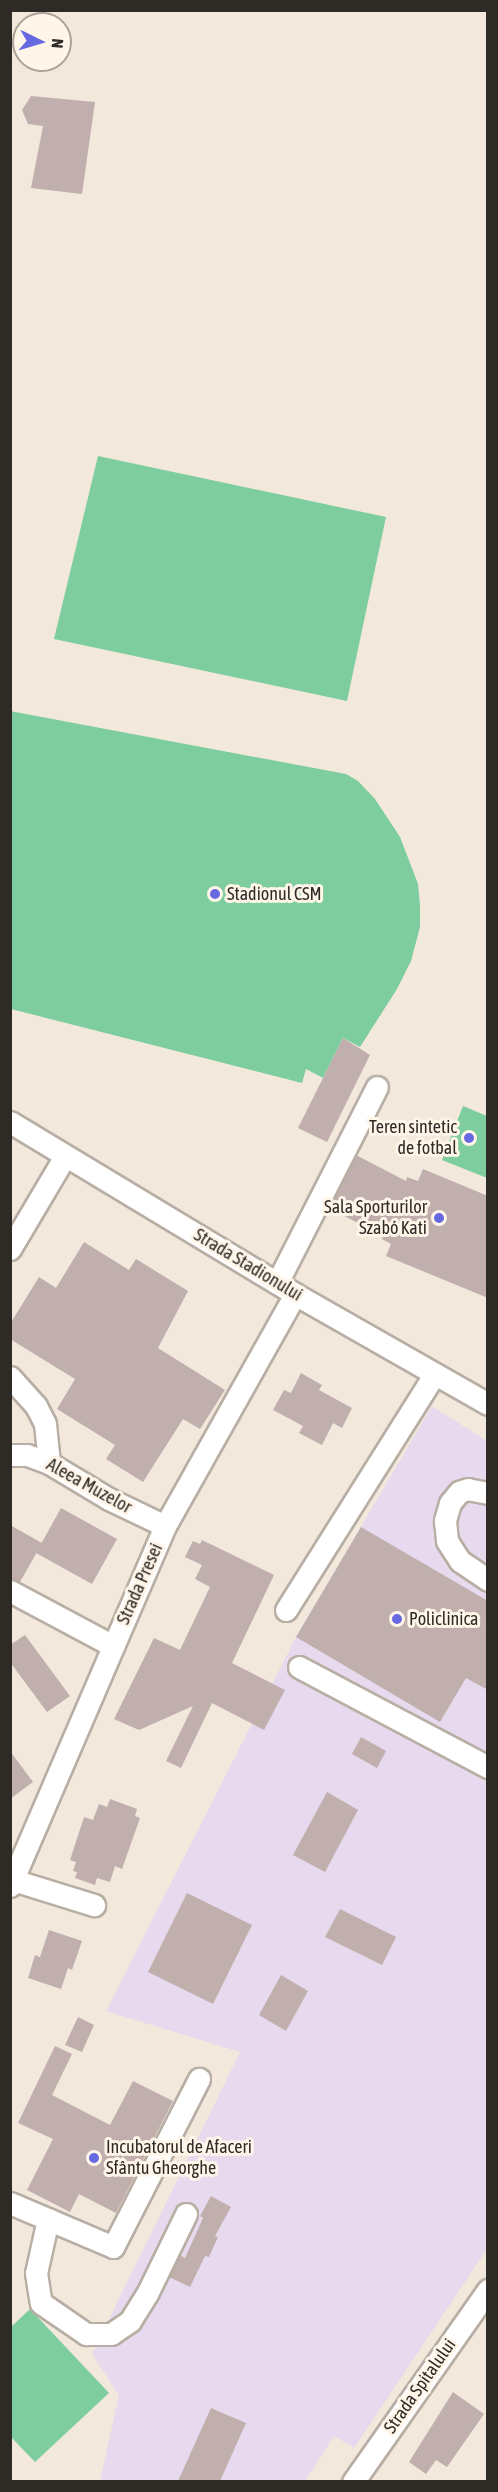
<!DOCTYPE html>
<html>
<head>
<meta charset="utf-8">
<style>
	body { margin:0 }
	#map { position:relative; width:498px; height:2492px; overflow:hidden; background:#f2e8dc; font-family:"Asap Condensed",sans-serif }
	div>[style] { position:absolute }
	.medical>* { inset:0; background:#e7daee }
	.green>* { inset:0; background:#7dcd9e }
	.building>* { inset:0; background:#c0afad }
	.roads { filter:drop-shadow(2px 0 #b8aea3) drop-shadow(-2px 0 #b8aea3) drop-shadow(0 2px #b8aea3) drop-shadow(0 -2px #b8aea3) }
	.minor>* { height:21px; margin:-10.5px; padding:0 10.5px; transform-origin:10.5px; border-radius:10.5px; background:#fff }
	.dots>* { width:16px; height:16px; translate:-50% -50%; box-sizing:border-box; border:3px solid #fff5e9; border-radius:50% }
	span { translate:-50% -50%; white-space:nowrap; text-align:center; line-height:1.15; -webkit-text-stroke:6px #fff5e9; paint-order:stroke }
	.poi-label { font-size:18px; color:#2e2a26 }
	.left { translate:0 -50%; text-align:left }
	.right { translate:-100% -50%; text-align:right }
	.street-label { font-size:18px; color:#2e2a26 }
	.frame { position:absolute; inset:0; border:12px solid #2e2a26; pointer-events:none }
	.north { position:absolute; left:12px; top:12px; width:60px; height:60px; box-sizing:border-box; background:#fff5e9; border:2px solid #aba49b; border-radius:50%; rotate:95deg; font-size:16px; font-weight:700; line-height:24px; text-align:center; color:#2e2a26 }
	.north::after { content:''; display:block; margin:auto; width:21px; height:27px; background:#6769e3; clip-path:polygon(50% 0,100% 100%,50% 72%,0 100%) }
</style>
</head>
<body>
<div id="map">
	<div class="medical">
		<i style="clip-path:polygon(432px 1406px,487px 1441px,487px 2249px,354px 2448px,334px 2436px,305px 2481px,100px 2481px,119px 2395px,92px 2354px,240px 2052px,106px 2011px,296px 1637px)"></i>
	</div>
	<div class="green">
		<i style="clip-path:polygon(98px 456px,386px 517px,347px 701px,54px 639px)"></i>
		<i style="clip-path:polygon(10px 711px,346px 774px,358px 781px,375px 799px,400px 837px,418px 884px,420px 905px,420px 927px,411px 961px,397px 989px,360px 1047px,343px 1038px,323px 1078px,306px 1069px,302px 1083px,11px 1009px)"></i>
		<i style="clip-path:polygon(463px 1106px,487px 1116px,487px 1178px,442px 1160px)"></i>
		<i style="clip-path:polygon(30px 2309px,109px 2393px,35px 2462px,10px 2436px,11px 2327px)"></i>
	</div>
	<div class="building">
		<i style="clip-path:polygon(31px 96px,95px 102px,82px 194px,31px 188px,43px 126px,28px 124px,22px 110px)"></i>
		<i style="clip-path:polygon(343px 1038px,370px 1055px,327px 1142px,298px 1128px)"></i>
		<i style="clip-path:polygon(356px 1155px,406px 1181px,407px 1177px,418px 1181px,423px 1169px,488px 1196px,488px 1298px,386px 1256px,391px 1244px,382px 1239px,383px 1236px,329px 1208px)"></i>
		<i style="clip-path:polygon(84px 1242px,129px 1270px,136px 1259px,188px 1291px,158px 1348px,225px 1390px,200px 1429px,183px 1419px,143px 1482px,106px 1459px,115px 1445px,57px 1409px,75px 1379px,10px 1339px,10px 1324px,39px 1277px,56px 1288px)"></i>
		<i style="clip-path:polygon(301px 1373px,322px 1385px,319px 1390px,352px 1408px,342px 1428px,333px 1423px,322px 1445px,299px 1433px,303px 1426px,273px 1410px,284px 1390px,291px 1393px)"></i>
		<i style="clip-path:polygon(61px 1508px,117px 1539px,92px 1584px,36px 1553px)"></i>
		<i style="clip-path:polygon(10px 1525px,42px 1543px,20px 1582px,10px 1578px)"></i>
		<i style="clip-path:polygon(361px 1527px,488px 1601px,488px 1690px,466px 1678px,440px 1722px,296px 1637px)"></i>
		<i style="clip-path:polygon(202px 1540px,274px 1575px,232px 1663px,285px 1690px,264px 1730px,212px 1703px,181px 1768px,166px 1761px,193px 1706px,139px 1730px,114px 1719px,154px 1638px,180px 1650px,210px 1587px,195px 1579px,202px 1565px,185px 1557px,193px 1541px,200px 1544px)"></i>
		<i style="clip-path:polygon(25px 1635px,70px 1696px,47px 1712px,10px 1662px,10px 1645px)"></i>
		<i style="clip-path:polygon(361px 1737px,386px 1751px,377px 1768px,352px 1754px)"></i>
		<i style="clip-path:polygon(10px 1751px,33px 1782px,10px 1799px)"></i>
		<i style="clip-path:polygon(327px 1792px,358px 1810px,325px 1872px,293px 1855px)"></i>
		<i style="clip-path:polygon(110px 1799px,137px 1809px,135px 1816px,140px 1818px,122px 1869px,115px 1866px,110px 1882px,97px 1878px,95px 1885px,75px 1878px,77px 1872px,73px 1871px,76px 1862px,70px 1860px,84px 1817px,93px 1820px,99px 1804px,107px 1807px)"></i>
		<i style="clip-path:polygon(187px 1893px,252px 1925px,213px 2004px,148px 1972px)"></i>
		<i style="clip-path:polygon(340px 1909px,396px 1937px,382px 1965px,325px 1937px)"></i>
		<i style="clip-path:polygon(49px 1930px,82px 1941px,72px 1970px,68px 1968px,61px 1989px,28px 1978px,35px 1955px,40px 1957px)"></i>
		<i style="clip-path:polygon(281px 1975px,308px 1991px,286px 2031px,259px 2015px)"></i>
		<i style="clip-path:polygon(78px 2017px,94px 2025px,82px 2052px,65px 2045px)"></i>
		<i style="clip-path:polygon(55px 2046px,72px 2054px,52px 2095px,110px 2125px,133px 2081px,173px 2101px,116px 2213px,79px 2194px,70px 2212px,27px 2190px,53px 2139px,18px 2123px)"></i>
		<i style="clip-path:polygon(211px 2196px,231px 2207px,215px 2236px,218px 2237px,209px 2257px,205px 2256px,190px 2287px,169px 2277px,180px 2255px,185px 2258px,203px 2218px,200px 2216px)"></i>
		<i style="clip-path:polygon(453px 2392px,484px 2414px,447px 2467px,436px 2460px,426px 2474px,409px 2462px)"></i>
		<i style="clip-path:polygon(211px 2408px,246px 2423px,220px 2481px,178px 2481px)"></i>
	</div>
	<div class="roads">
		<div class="minor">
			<i style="left:10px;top:1122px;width:333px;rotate:31.1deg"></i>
			<i style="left:295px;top:1294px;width:222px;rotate:29.7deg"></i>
			<i style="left:10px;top:1249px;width:108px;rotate:-59.4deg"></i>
			<i style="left:277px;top:1283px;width:220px;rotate:-63deg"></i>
			<i style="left:10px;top:1377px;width:39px;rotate:48deg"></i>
			<i style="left:36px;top:1406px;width:20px;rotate:63deg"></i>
			<i style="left:45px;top:1424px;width:39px;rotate:84deg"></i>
			<i style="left:10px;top:1455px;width:17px"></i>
			<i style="left:27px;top:1455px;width:23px;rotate:20deg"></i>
			<i style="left:49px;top:1463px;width:70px;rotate:31deg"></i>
			<i style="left:109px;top:1499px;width:62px;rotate:25.7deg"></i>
			<i style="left:488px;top:1493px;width:20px;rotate:-169deg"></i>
			<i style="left:468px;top:1489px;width:9px;rotate:162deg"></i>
			<i style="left:459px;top:1492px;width:14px;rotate:129deg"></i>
			<i style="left:450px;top:1503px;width:19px;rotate:106deg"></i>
			<i style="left:445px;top:1521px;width:20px;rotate:84deg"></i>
			<i style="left:447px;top:1541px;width:24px;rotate:57deg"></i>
			<i style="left:460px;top:1561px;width:34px;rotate:34deg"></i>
			<i style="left:10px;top:1591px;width:117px;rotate:28.1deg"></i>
			<i style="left:286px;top:1610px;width:278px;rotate:-57.8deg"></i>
			<i style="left:299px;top:1667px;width:214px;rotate:27.9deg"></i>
			<i style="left:13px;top:1880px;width:85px;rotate:17.2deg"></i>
			<i style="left:10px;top:1886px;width:392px;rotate:-66.7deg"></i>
			<i style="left:165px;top:1526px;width:266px;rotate:-60.7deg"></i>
			<i style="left:10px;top:2203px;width:112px;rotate:23.1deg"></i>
			<i style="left:113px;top:2247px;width:189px;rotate:-62.9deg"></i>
			<i style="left:48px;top:2219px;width:55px;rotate:102.5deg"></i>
			<i style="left:36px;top:2273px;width:30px;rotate:81deg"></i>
			<i style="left:41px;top:2303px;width:55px;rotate:34.6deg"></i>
			<i style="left:86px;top:2334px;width:25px"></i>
			<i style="left:111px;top:2334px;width:23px;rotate:-34deg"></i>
			<i style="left:130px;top:2321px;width:32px;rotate:-58deg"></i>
			<i style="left:147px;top:2294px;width:89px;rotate:-64deg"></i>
			<i style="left:353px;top:2482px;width:235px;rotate:-54.9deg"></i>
		</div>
	</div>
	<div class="dots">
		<i style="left:215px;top:894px;background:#6769e3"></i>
		<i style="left:469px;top:1138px;background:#6769e3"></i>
		<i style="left:439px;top:1218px;background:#6769e3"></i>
		<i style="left:397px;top:1619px;background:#6769e3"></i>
		<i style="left:94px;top:2158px;background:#6769e3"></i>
	</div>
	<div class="poi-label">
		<span class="left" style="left:227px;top:894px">Stadionul CSM</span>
		<span class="right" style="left:457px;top:1138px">Teren sintetic<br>de fotbal</span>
		<span class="right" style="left:427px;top:1218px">Sala Sporturilor<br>Szabó Kati</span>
		<span class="left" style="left:409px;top:1619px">Policlinica</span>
		<span class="left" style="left:106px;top:2158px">Incubatorul de Afaceri<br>Sfântu Gheorghe</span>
	</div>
	<div class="street-label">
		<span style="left:248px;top:1265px;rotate:31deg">Strada Stadionului</span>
		<span style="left:89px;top:1486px;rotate:29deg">Aleea Muzelor</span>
		<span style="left:140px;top:1584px;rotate:-66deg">Strada Presei</span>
		<span style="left:420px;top:2386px;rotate:-55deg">Strada Spitalului</span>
	</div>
	<div class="frame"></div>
	<div class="north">N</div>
</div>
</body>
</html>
